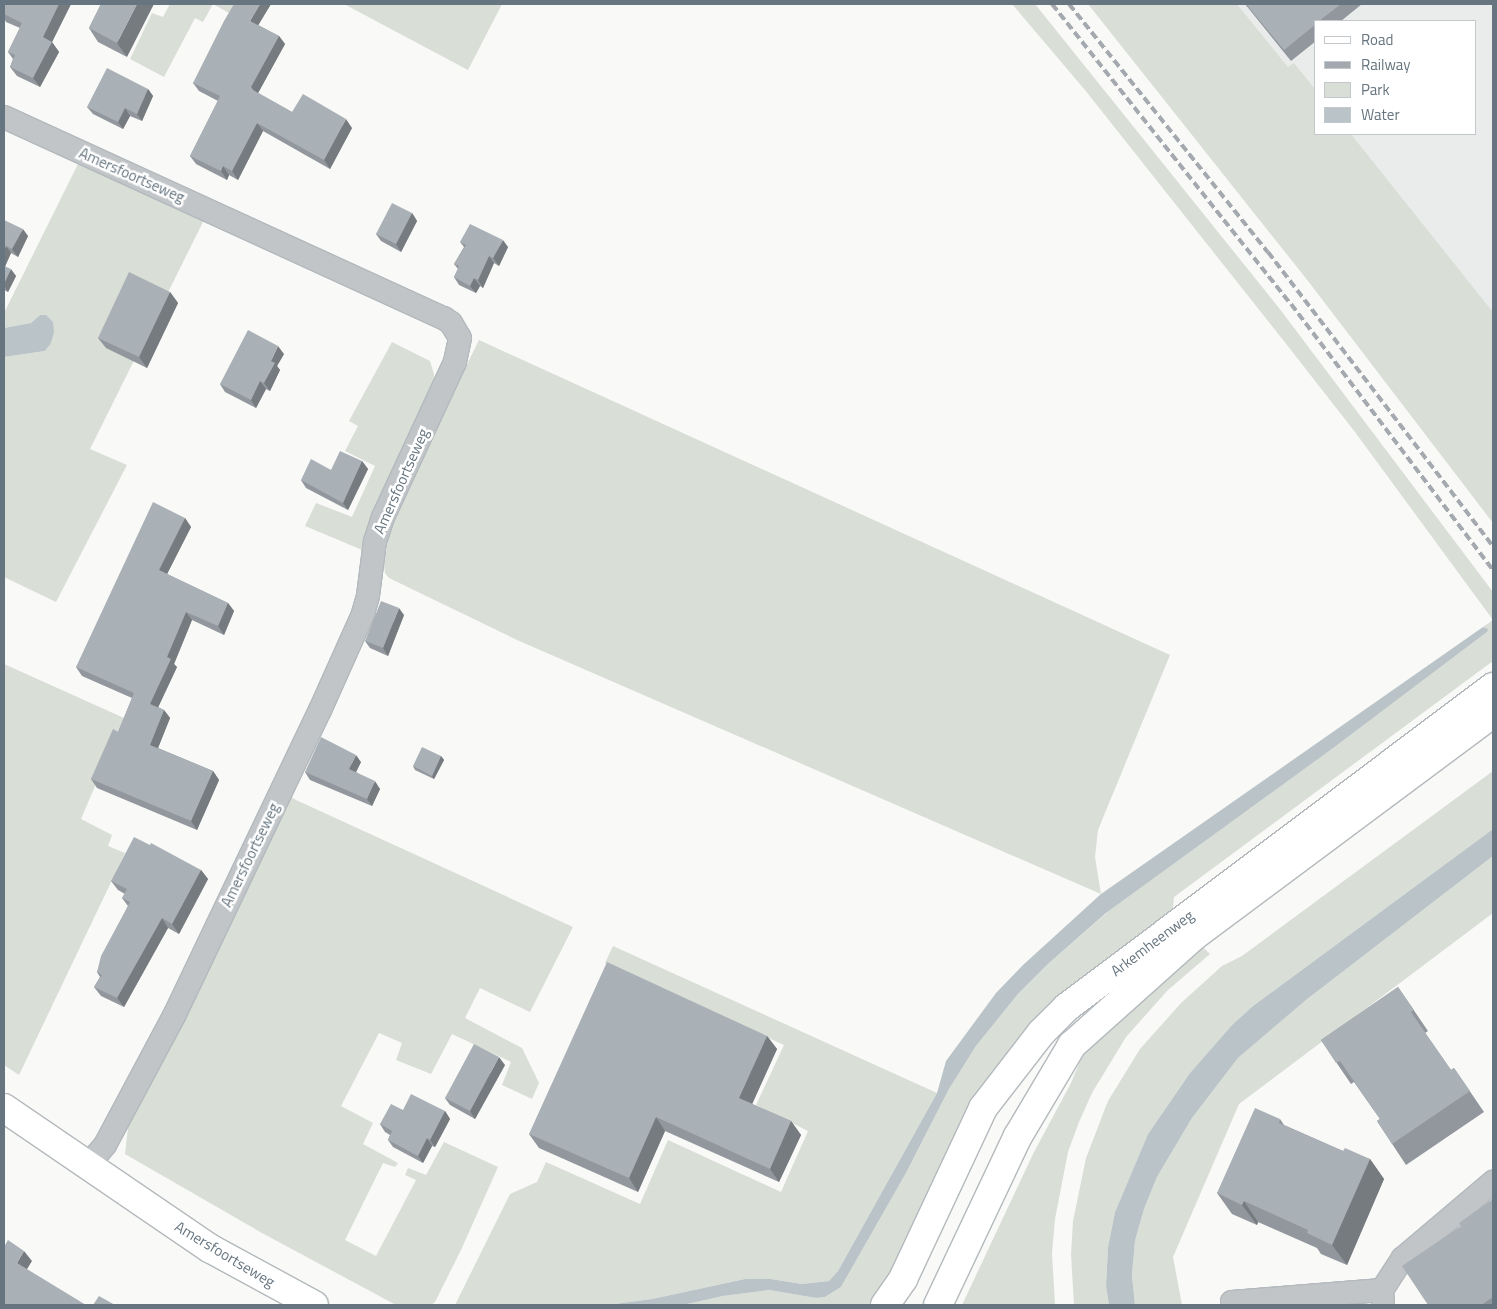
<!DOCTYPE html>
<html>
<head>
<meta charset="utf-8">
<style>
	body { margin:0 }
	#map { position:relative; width:1497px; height:1309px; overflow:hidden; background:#f9f9f7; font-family:"Titillium Web",sans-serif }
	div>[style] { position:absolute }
	.built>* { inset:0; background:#eaebeb }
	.green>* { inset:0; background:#d9ded7 }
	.water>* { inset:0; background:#bac4c8 }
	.roads { filter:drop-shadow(1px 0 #b3b9bd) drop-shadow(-1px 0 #b3b9bd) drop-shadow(0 1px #b3b9bd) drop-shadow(0 -1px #b3b9bd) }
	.minor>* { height:22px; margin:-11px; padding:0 11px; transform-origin:11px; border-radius:11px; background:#c1c5c8 }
	.secondary>* { height:28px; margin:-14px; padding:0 14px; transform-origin:14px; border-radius:14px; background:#fff }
	.primary>* { height:28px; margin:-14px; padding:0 14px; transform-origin:14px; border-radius:14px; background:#fff }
	.rail>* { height:4px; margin-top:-2px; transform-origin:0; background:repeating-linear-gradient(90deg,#a3a9ae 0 8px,transparent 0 12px) }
	.wall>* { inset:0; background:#91979d }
	.shaded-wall>* { inset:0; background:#767b7f }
	.building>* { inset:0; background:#a9b0b6 }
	span { translate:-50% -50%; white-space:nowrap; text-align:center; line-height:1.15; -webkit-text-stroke:5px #fff; paint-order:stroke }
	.street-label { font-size:15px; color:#66757f }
	.frame { position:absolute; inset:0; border:5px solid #66757f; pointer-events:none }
	.legend { position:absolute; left:1314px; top:20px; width:162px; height:115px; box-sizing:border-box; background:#fff; border:1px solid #c2c8cc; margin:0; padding:6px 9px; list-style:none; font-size:15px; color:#66757f }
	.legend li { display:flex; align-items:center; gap:10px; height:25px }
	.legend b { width:25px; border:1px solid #c2c8cc }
</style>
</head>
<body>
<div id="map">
	<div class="built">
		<i style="clip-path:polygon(1237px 4px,1493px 4px,1493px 312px,1351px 134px,1476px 134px,1476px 21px,1316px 21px,1316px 90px,1294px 63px,1288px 67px)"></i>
	</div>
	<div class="green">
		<i style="clip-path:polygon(170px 4px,243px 4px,236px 17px,213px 4px,203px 22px,195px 18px,164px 77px,130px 59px,152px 13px,163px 17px)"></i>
		<i style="clip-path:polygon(344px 4px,502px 4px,468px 70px)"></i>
		<i style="clip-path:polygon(1012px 4px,1035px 4px,1279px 308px,1493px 592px,1493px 620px,1355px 432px,1287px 345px,1085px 90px)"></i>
		<i style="clip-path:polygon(1088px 4px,1237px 4px,1288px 67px,1294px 63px,1316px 90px,1316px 134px,1351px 134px,1493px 312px,1493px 523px,1308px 281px)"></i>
		<i style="clip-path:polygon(78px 164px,205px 218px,90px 449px,127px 465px,56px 602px,4px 577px,4px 357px,45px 351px,46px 315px,40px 315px,31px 323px,4px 328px,4px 313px)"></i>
		<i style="clip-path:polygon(479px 340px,1170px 655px,1098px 830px,1095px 857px,1101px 894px,517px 640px,389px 578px,385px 573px,384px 565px,392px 516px)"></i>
		<i style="clip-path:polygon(392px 342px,430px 361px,434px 374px,433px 393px,367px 552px,305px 526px,316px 503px,352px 517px,375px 466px,345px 451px,358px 426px,349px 421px)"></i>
		<i style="clip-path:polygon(1493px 620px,1493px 661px,1174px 897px,1173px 909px,1170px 914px,1051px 1012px,877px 1305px,683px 1305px,723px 1296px,769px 1290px,816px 1298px,825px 1297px,841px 1287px,906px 1173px,949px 1089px,976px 1046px,1018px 994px,1049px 963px,1110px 910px,1332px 749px,1487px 632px,1487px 629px,1483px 627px)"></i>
		<i style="clip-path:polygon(4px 664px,124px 718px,81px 819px,112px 835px,108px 846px,125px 853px,19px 1075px,4px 1065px)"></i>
		<i style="clip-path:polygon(1493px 771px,1493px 829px,1253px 1006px,1232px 1025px,1190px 1073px,1148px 1134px,1115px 1212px,1108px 1247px,1106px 1286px,1109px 1305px,1074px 1305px,1071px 1254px,1073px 1221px,1086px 1158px,1108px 1101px,1140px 1049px,1181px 1003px,1222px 966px,1242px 956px)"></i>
		<i style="clip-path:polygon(287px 794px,296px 800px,573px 927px,530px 1012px,480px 988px,465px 1018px,522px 1048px,539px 1083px,532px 1099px,502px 1085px,511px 1062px,452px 1034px,431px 1074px,396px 1060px,402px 1043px,379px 1033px,341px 1106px,373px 1123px,363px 1144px,398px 1163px,395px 1167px,383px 1163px,345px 1240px,376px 1256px,416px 1180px,405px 1175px,408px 1168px,426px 1175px,444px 1142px,498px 1167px,461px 1250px,435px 1302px,431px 1305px,396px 1305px,262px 1233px,125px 1154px,129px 1119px)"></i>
		<i style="clip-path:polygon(1493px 856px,1493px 913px,1239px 1104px,1173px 1257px,1182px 1305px,1135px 1305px,1132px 1275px,1135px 1241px,1144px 1209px,1157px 1177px,1192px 1118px,1238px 1058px,1306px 1000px)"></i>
		<i style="clip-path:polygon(613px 946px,937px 1093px,838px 1271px,829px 1281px,802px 1284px,771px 1279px,745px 1279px,652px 1299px,607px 1305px,455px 1305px,510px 1194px,537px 1182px,546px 1162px,640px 1204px,668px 1140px,781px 1192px,808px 1131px,756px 1105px,784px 1045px,605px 963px)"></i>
		<i style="clip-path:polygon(1202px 946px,1210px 954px,1168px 990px,1126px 1037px,1092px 1093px,1079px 1122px,1068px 1152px,1055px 1219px,1052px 1253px,1055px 1305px,962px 1305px,1034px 1152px,1071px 1083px,1085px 1049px)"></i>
	</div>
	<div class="water">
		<i style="clip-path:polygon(40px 315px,46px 315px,53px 322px,54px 332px,51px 343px,45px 351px,4px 357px,4px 328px,31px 323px)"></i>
		<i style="clip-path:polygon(1483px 627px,1488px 629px,1487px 632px,1332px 749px,1106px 913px,1049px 963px,1018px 994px,976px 1046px,949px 1089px,906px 1173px,841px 1287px,825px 1297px,816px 1298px,769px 1290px,723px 1296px,683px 1305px,607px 1305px,652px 1299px,745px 1279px,771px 1279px,802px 1284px,829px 1281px,838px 1271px,937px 1093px,946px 1061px,996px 993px,1023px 965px,1101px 894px)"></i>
		<i style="clip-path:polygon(1493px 829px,1493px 856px,1306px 1000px,1238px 1058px,1192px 1118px,1157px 1177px,1144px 1209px,1135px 1241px,1132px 1275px,1135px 1305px,1109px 1305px,1106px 1286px,1108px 1247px,1115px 1212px,1148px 1134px,1190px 1073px,1232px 1025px,1253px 1006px)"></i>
	</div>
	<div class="roads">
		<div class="minor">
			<i style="left:4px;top:117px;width:484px;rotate:24.6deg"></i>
			<i style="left:444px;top:318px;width:9px;rotate:36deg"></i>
			<i style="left:451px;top:323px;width:17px;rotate:59deg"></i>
			<i style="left:460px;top:338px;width:25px;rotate:102deg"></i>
			<i style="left:455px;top:362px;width:171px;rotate:114.9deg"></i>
			<i style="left:383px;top:517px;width:25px;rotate:108deg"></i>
			<i style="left:375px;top:541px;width:55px;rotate:97.3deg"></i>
			<i style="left:368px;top:596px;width:19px;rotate:106deg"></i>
			<i style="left:363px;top:614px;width:105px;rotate:114.1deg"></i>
			<i style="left:320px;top:710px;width:337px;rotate:115.5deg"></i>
			<i style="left:175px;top:1014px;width:149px;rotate:118.1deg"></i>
			<i style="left:105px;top:1145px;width:26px;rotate:130deg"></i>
			<i style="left:1232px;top:1305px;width:3px;rotate:-90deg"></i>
			<i style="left:1232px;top:1302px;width:150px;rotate:-4.6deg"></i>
			<i style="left:1383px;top:1305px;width:15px;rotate:-94deg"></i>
			<i style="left:1382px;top:1290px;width:38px;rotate:-57deg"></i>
			<i style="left:1403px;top:1258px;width:118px;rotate:-40.2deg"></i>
		</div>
		<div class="secondary">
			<i style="left:4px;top:1108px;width:250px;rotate:34.3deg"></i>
			<i style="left:211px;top:1249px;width:117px;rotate:28.5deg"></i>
		</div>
		<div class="primary">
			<i style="left:885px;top:1305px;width:32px;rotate:-55deg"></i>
			<i style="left:903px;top:1279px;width:189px;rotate:-64.9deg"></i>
			<i style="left:983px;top:1108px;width:95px;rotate:-52.3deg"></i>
			<i style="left:1041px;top:1033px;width:37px;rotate:-45deg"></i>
			<i style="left:1067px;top:1007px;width:533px;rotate:-36.91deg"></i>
			<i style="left:938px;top:1305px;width:187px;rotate:-64.7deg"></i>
			<i style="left:1018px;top:1136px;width:106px;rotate:-59.3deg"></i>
			<i style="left:1072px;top:1045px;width:164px;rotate:-41.8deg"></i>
			<i style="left:1194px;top:936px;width:373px;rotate:-36.7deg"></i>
		</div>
	</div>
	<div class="rail">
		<i style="left:1052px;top:4px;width:384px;rotate:51.5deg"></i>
		<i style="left:1291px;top:304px;width:334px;rotate:52.8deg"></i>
		<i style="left:1069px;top:4px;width:318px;rotate:51.3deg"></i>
		<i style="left:1268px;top:252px;width:370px;rotate:52.6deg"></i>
	</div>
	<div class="wall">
		<i style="clip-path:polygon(4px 4px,71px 4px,52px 42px,59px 52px,40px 87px,17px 76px,10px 67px,13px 59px,8px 52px,20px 28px,6px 22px,4px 18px)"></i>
		<i style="clip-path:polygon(101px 4px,127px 57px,98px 42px,89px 28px)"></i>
		<i style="clip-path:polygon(271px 4px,258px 25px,279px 36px,285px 44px,258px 93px,292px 112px,352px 128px,330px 169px,263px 131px,238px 180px,229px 175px,227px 180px,196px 164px,190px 156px,218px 101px,199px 91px,193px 83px)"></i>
		<i style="clip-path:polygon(1245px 4px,1362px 4px,1341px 21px,1316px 21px,1316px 41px,1291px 61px)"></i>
		<i style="clip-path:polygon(148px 89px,153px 96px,142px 121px,130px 116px,123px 129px,93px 114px,87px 107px)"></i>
		<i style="clip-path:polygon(412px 213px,417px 221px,401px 252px,381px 241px,376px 234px)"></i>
		<i style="clip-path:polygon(4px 220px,28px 236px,18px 257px,11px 253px,5px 266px,16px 276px,8px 292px,4px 290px)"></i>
		<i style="clip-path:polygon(460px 242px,508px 247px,499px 266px,494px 263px,483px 288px,480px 286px,476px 293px,459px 285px,454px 277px,458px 269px,454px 264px,464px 247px)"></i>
		<i style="clip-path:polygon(170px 292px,178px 303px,147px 368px,106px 348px,98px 338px)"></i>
		<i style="clip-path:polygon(284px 354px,277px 366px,280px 370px,270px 391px,266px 389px,256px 408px,225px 392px,220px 384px)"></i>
		<i style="clip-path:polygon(362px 461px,368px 469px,348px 510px,306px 488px,301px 480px,331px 470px)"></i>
		<i style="clip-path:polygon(185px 518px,191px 527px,167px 574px,228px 603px,234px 611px,224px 635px,192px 620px,174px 664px,177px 667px,158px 707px,164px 710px,170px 718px,158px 748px,213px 771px,219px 780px,197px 830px,97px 788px,91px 779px,118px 732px,132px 698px,82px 676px,76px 667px)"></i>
		<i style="clip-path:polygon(404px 615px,388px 656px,370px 648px,365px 641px)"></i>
		<i style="clip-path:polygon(441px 756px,444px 760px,434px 779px,415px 770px,413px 766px)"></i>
		<i style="clip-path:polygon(361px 762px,356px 772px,380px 789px,372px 806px,310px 780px,305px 772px)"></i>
		<i style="clip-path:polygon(201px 870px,208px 879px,179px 934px,168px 928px,124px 1007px,101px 996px,94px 987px,100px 977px,97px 972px,128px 906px,122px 898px,125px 894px,118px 890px,111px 881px)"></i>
		<i style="clip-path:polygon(1398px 987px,1428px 1031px,1425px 1033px,1451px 1070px,1454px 1068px,1484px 1112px,1406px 1165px,1377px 1121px,1380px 1119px,1354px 1082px,1351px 1084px,1321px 1040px)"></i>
		<i style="clip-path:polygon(767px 1036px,777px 1049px,752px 1104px,791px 1121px,801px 1135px,779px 1182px,665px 1131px,638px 1192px,539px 1148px,529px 1134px)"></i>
		<i style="clip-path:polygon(505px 1065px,475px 1119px,450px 1105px,445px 1098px)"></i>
		<i style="clip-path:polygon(403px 1110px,445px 1111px,450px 1119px,435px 1147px,432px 1146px,423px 1163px,393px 1147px,388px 1140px,390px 1135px,385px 1132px,380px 1124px)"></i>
		<i style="clip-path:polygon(1280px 1119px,1284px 1125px,1343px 1151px,1370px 1159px,1384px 1179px,1347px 1265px,1321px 1254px,1317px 1248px,1258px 1222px,1257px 1225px,1232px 1214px,1217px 1193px)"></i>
		<i style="clip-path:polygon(1493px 1199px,1493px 1305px,1428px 1305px,1461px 1226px)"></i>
	</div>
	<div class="shaded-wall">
		<i style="clip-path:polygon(59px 4px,71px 4px,52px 42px,59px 52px,40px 87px,33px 78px,43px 37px)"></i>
		<i style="clip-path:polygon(137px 4px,154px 4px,127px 57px,117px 43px)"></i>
		<i style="clip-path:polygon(260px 4px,271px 4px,256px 29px,250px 21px)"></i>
		<i style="clip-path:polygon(279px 36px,285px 44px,257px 95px,251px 87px)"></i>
		<i style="clip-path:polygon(148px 89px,153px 96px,142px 121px,137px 114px)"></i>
		<i style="clip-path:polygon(125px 108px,130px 116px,123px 129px,118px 122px)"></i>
		<i style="clip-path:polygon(346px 119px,352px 128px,330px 169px,324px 160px)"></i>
		<i style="clip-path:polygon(257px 123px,263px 131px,238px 180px,232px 171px)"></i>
		<i style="clip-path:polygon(223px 166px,229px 175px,227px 180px,221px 171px)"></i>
		<i style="clip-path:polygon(412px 213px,417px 221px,401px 252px,396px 244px)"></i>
		<i style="clip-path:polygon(23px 229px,28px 236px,18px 257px,12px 249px)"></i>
		<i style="clip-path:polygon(503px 240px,508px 247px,499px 266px,493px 258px)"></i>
		<i style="clip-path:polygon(6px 246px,11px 253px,4px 269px,4px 251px)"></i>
		<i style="clip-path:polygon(489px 256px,494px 263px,483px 288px,478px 280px)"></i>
		<i style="clip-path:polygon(11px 269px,16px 276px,8px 292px,4px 285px,4px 284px)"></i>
		<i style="clip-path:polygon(474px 278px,480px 286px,476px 293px,470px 286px)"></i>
		<i style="clip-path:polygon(170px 292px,178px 303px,147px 368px,139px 357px)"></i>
		<i style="clip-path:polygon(278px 346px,284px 354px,277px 366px,280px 370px,270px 391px,264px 383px,271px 361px)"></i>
		<i style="clip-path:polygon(260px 381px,266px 389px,256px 408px,251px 400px)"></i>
		<i style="clip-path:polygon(362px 461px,368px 469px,348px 510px,343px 503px)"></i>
		<i style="clip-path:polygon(185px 518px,191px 527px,165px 578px,159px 570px)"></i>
		<i style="clip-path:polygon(228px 603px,234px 611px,224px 635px,218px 626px)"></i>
		<i style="clip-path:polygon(399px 608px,404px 615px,388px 656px,383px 648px)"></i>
		<i style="clip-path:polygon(186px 612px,192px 620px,174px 664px,177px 667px,156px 712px,150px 704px,167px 657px)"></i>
		<i style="clip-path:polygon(164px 710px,170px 718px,156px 753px,150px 745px)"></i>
		<i style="clip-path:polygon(356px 755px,361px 762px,354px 776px,349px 769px)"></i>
		<i style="clip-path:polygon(441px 756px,444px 760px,434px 779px,432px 776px)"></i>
		<i style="clip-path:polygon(213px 771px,219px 780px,197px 830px,191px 821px)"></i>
		<i style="clip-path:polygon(375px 781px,380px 789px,372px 806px,367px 799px)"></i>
		<i style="clip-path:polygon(201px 870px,208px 879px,179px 934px,172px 924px)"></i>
		<i style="clip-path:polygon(162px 918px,168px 928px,124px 1007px,117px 998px)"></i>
		<i style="clip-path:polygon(767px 1036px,777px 1049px,749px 1111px,739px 1098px)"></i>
		<i style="clip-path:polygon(499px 1057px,505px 1065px,475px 1119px,470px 1111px)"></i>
		<i style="clip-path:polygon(445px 1111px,450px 1119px,435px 1147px,430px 1140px)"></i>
		<i style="clip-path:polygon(656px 1117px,665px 1131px,638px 1192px,629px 1178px)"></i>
		<i style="clip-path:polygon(791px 1121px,801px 1135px,779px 1182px,770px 1169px)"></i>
		<i style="clip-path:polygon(427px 1138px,432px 1146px,423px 1163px,418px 1156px)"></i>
		<i style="clip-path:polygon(1370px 1159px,1384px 1179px,1347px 1265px,1332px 1245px)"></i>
		<i style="clip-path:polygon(1244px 1201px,1258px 1222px,1257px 1225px,1242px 1205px)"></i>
		<i style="clip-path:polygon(24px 1251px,32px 1261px,24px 1274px,17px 1263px)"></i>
	</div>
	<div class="building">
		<i style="clip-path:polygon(4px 4px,59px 4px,43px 37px,52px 42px,33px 78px,10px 67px,15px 55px,8px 52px,22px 23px,4px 14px)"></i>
		<i style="clip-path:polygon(101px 4px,137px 4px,117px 43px,89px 28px)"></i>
		<i style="clip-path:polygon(234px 4px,260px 4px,250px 21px,279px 36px,251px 87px,253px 90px,292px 112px,303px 94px,346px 119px,324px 160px,257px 123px,232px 171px,223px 166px,221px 171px,190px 156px,220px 96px,193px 83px,224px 21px)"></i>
		<i style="clip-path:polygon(1246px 4px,1341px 4px,1319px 21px,1316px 21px,1316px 24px,1284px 50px)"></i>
		<i style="clip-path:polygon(107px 68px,148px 89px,137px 114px,125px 108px,118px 122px,87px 107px)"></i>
		<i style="clip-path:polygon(392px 203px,412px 213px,396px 244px,376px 234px)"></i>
		<i style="clip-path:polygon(4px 220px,23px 229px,12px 249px,6px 246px,4px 251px)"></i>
		<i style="clip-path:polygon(470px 224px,503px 240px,493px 258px,489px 256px,478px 280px,474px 278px,470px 286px,454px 277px,459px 266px,454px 264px,466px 245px,460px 242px)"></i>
		<i style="clip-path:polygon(4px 266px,11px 269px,4px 284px)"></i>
		<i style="clip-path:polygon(129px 272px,170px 292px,139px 357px,98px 338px)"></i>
		<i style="clip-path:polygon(248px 330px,278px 346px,271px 361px,275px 363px,264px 383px,260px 381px,251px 400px,220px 384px)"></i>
		<i style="clip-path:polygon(340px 451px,362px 461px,343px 503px,301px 480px,311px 459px,331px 470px)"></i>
		<i style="clip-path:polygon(153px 502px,185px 518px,159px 570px,228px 603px,218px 626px,186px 612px,167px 657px,171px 659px,150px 704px,164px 710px,150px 745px,213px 771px,191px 821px,91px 779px,113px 729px,118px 732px,134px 693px,76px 667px)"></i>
		<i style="clip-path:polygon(381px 601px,399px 608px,383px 648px,365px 641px)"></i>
		<i style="clip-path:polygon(321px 737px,356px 755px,349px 769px,375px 781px,367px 799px,305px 772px)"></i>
		<i style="clip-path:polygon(422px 747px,441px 756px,432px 776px,413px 766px)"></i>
		<i style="clip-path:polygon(134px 837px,150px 845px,151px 843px,201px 870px,172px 924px,162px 918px,117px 998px,94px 987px,102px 975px,97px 972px,101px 956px,130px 902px,122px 898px,127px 889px,111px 881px)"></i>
		<i style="clip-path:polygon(607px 962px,767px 1036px,739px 1098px,791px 1121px,770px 1169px,656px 1117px,629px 1178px,529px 1134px)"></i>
		<i style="clip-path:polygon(1398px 987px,1414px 1010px,1411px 1012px,1451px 1070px,1454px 1068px,1470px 1091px,1392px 1144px,1377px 1121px,1380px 1119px,1340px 1061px,1336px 1063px,1321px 1040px)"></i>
		<i style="clip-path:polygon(474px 1044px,499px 1057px,470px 1111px,445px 1098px)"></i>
		<i style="clip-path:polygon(411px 1094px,445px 1111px,430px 1140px,427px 1138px,418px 1156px,388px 1140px,392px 1131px,380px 1124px,391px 1104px,403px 1110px)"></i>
		<i style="clip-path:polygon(1255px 1108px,1280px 1119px,1279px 1123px,1343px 1151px,1345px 1148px,1370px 1159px,1332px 1245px,1307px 1233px,1308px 1230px,1244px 1201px,1242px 1205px,1217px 1193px)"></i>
		<i style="clip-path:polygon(1493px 1199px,1493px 1297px,1481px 1305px,1428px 1305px,1402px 1266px,1461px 1226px,1459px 1223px)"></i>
		<i style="clip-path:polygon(8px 1240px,24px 1251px,17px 1263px,86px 1305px,4px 1305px,4px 1247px)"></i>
		<i style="clip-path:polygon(99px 1296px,115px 1305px,93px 1305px)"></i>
	</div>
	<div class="street-label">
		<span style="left:132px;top:175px;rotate:24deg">Amersfoortseweg</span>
		<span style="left:401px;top:481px;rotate:-66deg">Amersfoortseweg</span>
		<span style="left:250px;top:855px;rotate:-64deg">Amersfoortseweg</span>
		<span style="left:1152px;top:943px;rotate:-37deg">Arkemheenweg</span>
		<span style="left:225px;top:1254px;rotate:31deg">Amersfoortseweg</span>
	</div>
	<div class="frame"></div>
	<ul class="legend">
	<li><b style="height:6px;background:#fff"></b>Road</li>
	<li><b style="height:6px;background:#a3a9ae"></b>Railway</li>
	<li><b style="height:14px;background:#d9ded7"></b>Park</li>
	<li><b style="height:14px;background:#bac4c8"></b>Water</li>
	</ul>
</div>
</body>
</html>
